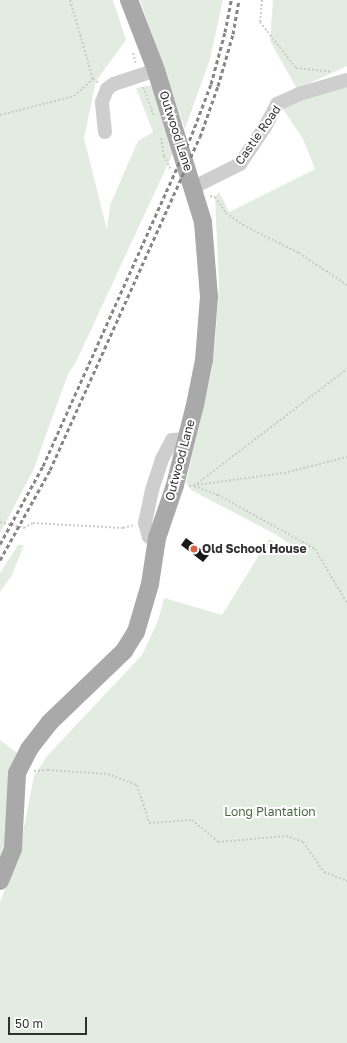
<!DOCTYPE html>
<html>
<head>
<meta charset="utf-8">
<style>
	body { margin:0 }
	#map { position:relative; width:347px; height:1043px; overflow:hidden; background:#fff; font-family:"Golos Text",sans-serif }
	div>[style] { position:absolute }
	.green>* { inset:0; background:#e3ece0 }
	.building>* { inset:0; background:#181818 }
	.path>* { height:2px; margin-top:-1px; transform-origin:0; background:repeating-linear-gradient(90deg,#cbcbcb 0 2px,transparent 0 4px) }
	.minor>* { height:14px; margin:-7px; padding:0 7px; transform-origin:7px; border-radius:7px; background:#cecece }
	.major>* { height:18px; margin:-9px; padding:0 9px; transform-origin:9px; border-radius:9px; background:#a9a9a9 }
	.rail>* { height:3px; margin-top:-1.5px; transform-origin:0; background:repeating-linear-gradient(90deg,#868686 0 4px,transparent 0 7px) }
	.dots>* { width:11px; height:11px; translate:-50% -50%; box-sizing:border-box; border:2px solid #fff; border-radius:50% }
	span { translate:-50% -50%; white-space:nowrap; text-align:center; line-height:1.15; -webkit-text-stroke:4px #fff; paint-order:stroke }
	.street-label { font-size:12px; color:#313131 }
	.poi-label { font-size:12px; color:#313131; font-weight:700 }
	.left { translate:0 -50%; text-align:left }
	.park-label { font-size:12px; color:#486a41 }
	.scale { position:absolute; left:8px; top:1017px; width:79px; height:18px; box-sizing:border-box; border:2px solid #313131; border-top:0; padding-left:5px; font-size:12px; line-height:14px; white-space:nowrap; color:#313131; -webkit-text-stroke:3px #fff; paint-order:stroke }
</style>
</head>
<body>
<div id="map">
	<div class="green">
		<i style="clip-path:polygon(0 0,113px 0,126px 40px,96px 81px,84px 138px,107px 230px,110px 205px,138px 141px,153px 132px,136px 88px,152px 85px,175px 149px,76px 362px,68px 374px,33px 471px,0 533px)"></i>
		<i style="clip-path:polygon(140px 0,223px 0,210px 59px,185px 129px)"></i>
		<i style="clip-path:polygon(273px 0,347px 0,347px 66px,297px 89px,270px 41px)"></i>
		<i style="clip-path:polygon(347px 85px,347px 1043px,0 1043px,0 902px,19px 853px,34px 776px,47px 756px,142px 655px,158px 621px,164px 598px,222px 615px,269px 539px,308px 556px,273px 533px,191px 490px,186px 482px,212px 370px,215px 343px,219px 286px,215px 197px,219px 192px,229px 212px,315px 169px,303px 139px,281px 106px)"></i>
		<i style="clip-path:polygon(18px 545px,24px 545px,12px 575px,0 592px,0 573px)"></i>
		<i style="clip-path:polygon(0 740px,20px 755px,6px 838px,0 858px)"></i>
	</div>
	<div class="building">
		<i style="clip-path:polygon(186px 538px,209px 555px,203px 562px,181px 545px)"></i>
	</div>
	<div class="path">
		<i style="left:70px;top:0;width:82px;rotate:73.8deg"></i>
		<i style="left:93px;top:79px;width:6px;rotate:31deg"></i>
		<i style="left:262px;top:0;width:22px;rotate:95deg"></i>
		<i style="left:260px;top:22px;width:58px;rotate:52deg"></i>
		<i style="left:296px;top:68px;width:36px;rotate:6deg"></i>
		<i style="left:133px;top:53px;width:11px;rotate:75deg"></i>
		<i style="left:143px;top:87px;width:30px;rotate:69deg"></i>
		<i style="left:0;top:115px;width:76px;rotate:-14.4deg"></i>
		<i style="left:74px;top:96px;width:25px;rotate:-42deg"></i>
		<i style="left:161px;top:138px;width:18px;rotate:81deg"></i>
		<i style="left:164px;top:156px;width:16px;rotate:63deg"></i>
		<i style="left:210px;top:196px;width:5px;rotate:11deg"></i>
		<i style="left:215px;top:197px;width:19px;rotate:55deg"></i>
		<i style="left:226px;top:213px;width:21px;rotate:35deg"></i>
		<i style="left:243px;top:225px;width:63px;rotate:26.6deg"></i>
		<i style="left:299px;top:253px;width:58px;rotate:33.7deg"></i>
		<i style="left:189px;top:486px;width:96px;rotate:-7.8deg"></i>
		<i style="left:284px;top:473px;width:65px;rotate:-14.3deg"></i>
		<i style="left:194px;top:486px;width:26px;rotate:21deg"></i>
		<i style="left:218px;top:495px;width:111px;rotate:29.1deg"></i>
		<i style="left:315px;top:549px;width:63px;rotate:59.3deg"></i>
		<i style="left:194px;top:486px;width:193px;rotate:-37.4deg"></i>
		<i style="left:0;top:522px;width:25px;rotate:14deg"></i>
		<i style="left:24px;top:528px;width:10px;rotate:-29deg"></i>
		<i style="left:33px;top:523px;width:90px;rotate:3.2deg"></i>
		<i style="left:123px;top:528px;width:11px;rotate:-15deg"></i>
		<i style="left:34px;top:771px;width:14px;rotate:-4deg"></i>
		<i style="left:48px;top:770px;width:60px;rotate:3.8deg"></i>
		<i style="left:108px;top:774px;width:31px;rotate:21deg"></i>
		<i style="left:137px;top:785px;width:40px;rotate:72deg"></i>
		<i style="left:149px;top:823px;width:43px;rotate:-4deg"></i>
		<i style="left:192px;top:820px;width:34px;rotate:40deg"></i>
		<i style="left:218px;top:842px;width:68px;rotate:-5deg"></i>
		<i style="left:286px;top:836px;width:18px;rotate:19deg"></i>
		<i style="left:303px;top:842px;width:37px;rotate:55deg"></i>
		<i style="left:324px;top:872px;width:25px;rotate:21deg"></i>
	</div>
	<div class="minor">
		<i style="left:105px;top:132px;width:30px;rotate:-96deg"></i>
		<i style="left:102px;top:102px;width:14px;rotate:-69deg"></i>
		<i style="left:107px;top:89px;width:9px;rotate:-36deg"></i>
		<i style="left:114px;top:84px;width:44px;rotate:-18.4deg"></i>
		<i style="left:194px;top:187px;width:51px;rotate:-26.6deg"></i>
		<i style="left:240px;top:164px;width:45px;rotate:-56deg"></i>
		<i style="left:265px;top:127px;width:26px;rotate:-62deg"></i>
		<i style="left:277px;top:104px;width:24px;rotate:-24deg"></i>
		<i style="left:299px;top:94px;width:50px;rotate:-16.3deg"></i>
		<i style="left:157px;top:538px;width:8px;rotate:-173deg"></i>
		<i style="left:149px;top:537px;width:15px;rotate:-106deg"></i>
		<i style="left:145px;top:523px;width:34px;rotate:-78deg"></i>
		<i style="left:152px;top:490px;width:33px;rotate:-72deg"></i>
		<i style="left:162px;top:459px;width:21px;rotate:-62deg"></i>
		<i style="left:172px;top:440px;width:14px;rotate:-4deg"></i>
	</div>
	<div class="major">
		<i style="left:0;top:881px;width:35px;rotate:-68deg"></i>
		<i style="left:13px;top:848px;width:75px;rotate:-86.9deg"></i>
		<i style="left:17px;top:773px;width:27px;rotate:-63deg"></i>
		<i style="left:29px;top:749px;width:33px;rotate:-52deg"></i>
		<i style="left:49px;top:723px;width:104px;rotate:-43.8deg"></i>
		<i style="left:124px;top:651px;width:22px;rotate:-58deg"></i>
		<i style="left:136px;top:632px;width:50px;rotate:-73.7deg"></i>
		<i style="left:150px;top:584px;width:47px;rotate:-81.3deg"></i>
		<i style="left:157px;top:538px;width:56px;rotate:-71.2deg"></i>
		<i style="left:175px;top:485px;width:82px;rotate:-76deg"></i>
		<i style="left:195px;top:405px;width:46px;rotate:-78.7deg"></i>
		<i style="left:204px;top:360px;width:63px;rotate:-85.5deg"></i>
		<i style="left:209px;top:297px;width:75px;rotate:-94.6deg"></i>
		<i style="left:203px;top:222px;width:159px;rotate:-107.2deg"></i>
		<i style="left:156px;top:70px;width:75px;rotate:-111.1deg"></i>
	</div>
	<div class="rail">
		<i style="left:0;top:544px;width:89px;rotate:-61.1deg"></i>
		<i style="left:43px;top:466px;width:364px;rotate:-65.8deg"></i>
		<i style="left:192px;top:134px;width:53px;rotate:-69.2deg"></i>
		<i style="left:211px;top:84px;width:54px;rotate:-74.9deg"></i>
		<i style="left:225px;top:32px;width:33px;rotate:-79deg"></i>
		<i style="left:0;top:560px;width:103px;rotate:-60.9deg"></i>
		<i style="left:50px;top:470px;width:365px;rotate:-65.8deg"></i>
		<i style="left:200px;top:137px;width:54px;rotate:-70.6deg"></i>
		<i style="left:218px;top:86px;width:54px;rotate:-73.9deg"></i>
		<i style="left:233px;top:34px;width:35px;rotate:-80deg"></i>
	</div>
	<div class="dots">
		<i style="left:194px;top:549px;background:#d86442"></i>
	</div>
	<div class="street-label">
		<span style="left:176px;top:131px;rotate:72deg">Outwood Lane</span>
		<span style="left:258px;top:135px;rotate:-55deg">Castle Road</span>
		<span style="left:180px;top:460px;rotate:-75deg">Outwood Lane</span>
	</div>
	<div class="poi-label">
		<span class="left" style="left:202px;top:549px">Old School House</span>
	</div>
	<div class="park-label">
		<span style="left:270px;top:812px">Long Plantation</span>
	</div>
	<div class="scale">50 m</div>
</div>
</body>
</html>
